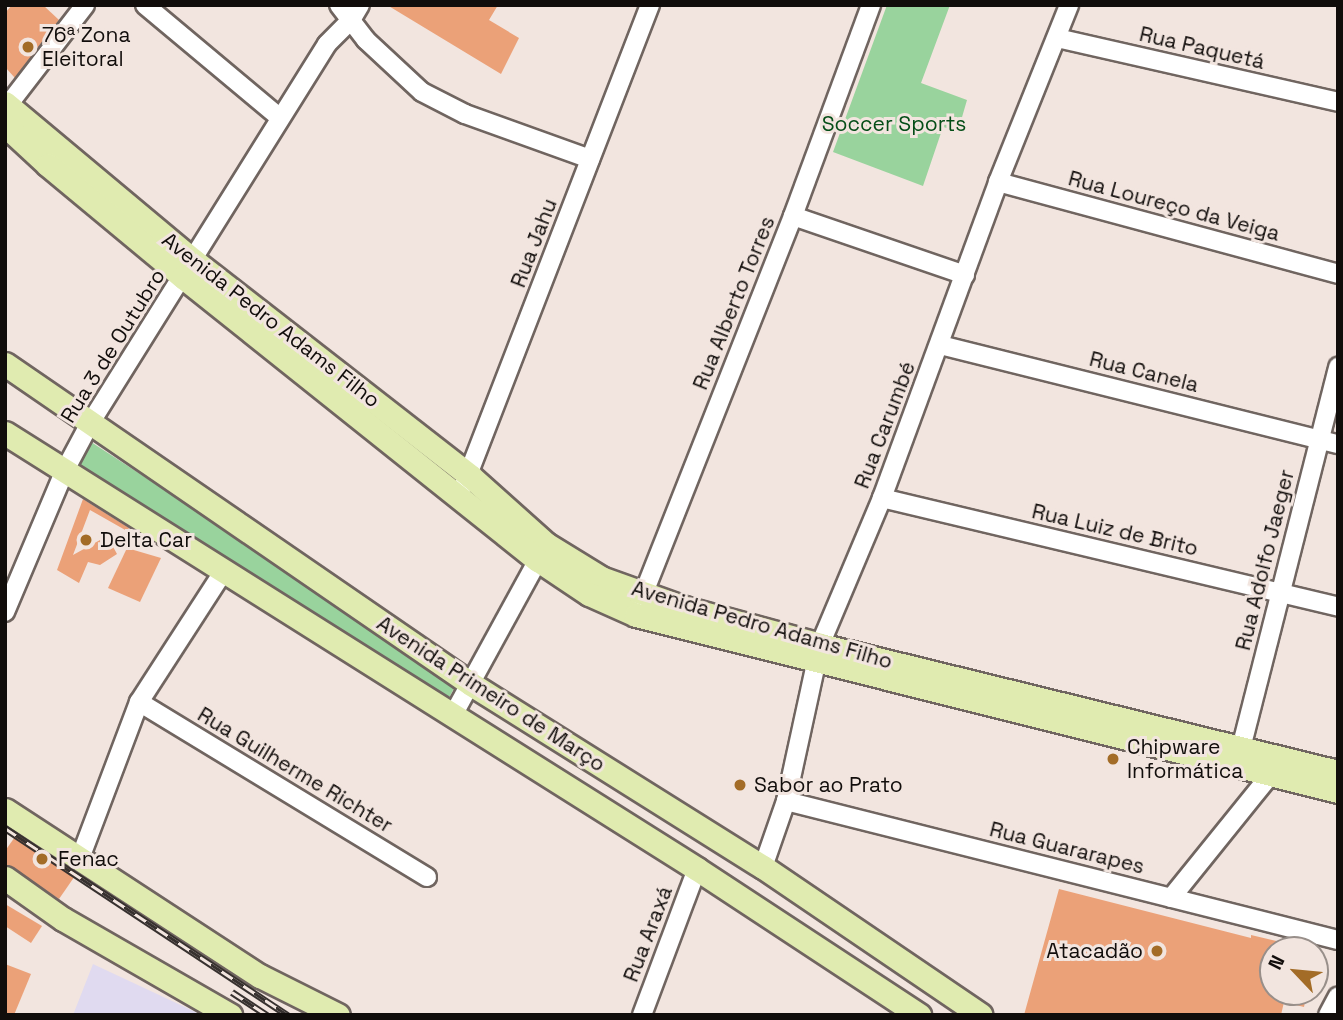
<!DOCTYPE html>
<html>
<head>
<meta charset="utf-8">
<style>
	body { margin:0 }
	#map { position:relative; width:1343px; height:1020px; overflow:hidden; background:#f2e5df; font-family:"Space Grotesk",sans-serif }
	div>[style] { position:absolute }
	.commercial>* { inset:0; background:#e0daf0 }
	.green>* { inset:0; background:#99d39d }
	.building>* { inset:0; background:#eba178 }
	.roads { filter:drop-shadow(2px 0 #706560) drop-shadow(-2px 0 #706560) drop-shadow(0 2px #706560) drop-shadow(0 -2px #706560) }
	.minor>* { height:18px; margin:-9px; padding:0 9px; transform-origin:9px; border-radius:9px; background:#fff }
	.major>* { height:23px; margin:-11.5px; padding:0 11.5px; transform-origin:11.5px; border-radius:11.5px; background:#e0ebb0 }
	.rail>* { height:7px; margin-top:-3.5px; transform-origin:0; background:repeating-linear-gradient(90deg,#f2e5df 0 13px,#37312f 0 26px); box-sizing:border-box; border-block:2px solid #37312f }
	.dots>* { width:19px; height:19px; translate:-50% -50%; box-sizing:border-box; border:4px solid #f2e5df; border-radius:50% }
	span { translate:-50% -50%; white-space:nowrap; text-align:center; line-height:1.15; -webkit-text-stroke:6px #f2e5df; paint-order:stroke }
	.poi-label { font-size:21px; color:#110d0b }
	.left { translate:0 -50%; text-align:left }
	.right { translate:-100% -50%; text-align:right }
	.street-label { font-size:21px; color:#110d0b }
	.park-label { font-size:21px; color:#044d17 }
	.frame { position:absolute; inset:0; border:7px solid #110d0b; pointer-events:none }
	.north { position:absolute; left:1259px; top:936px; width:70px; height:70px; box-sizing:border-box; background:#f2e5df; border:2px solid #988f8a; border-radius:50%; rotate:296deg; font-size:19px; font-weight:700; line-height:28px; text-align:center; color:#110d0b }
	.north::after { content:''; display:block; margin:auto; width:24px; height:32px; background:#a36c27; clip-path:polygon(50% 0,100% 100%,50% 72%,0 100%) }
</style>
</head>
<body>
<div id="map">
	<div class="commercial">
		<i style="clip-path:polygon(93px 964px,95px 965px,202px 1015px,73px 1015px)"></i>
	</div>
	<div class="green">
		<i style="clip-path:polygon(887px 5px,950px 5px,921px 83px,967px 100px,958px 131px,943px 127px,923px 186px,833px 152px)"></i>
		<i style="clip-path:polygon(88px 440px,451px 677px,456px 684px,450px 696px,442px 696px,72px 469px)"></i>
	</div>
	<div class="building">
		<i style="clip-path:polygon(12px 5px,43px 5px,59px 20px,15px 78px,5px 67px,5px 13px)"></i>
		<i style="clip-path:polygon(387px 5px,498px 5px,489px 20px,519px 38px,501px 74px)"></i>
		<i style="clip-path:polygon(83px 499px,129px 528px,127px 531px,90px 510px,73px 555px,100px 540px,111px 543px,117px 554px,100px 565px,88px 562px,79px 583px,57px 570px)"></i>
		<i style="clip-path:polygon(127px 548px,161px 558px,140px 602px,108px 588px)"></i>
		<i style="clip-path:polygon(17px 834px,77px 873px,59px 899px,5px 864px,5px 851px)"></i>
		<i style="clip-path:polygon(1059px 889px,1251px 938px,1251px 935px,1298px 946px,1298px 950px,1273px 950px,1273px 992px,1307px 992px,1304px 1007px,1284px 1002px,1281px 1015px,1024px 1015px)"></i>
		<i style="clip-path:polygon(5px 904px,42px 926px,31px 943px,5px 926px)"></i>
		<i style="clip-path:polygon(5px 964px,31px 974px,14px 1015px,5px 1015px)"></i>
	</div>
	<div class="roads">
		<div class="minor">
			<i style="left:145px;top:5px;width:176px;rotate:39.9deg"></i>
			<i style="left:339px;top:5px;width:44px;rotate:52.4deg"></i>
			<i style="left:366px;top:40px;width:76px;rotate:42.9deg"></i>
			<i style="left:422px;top:92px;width:48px;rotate:27.1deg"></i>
			<i style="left:465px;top:114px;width:133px;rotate:19.8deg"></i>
			<i style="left:1057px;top:38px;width:288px;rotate:12.8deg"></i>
			<i style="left:5px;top:109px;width:131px;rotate:-52.4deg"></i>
			<i style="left:998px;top:182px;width:352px;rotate:15.1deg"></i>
			<i style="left:793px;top:216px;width:182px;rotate:18.9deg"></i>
			<i style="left:940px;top:345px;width:410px;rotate:14deg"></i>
			<i style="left:464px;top:485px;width:515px;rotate:-68.82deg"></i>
			<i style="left:882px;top:498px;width:469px;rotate:13.4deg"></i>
			<i style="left:639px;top:605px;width:418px;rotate:-68.4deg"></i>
			<i style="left:793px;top:216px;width:225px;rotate:-69.7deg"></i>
			<i style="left:5px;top:612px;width:152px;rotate:-67.1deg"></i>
			<i style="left:64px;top:472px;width:53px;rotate:-62deg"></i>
			<i style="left:89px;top:425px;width:449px;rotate:-58deg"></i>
			<i style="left:327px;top:44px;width:34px;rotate:-45deg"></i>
			<i style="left:351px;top:20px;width:17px;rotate:-59deg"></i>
			<i style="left:139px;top:702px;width:337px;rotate:31.3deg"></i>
			<i style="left:452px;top:717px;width:189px;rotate:-61.3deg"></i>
			<i style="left:1238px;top:760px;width:406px;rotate:-75.7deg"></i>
			<i style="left:786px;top:801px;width:569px;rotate:14.13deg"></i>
			<i style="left:79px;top:861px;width:170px;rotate:-69.3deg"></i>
			<i style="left:139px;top:702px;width:155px;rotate:-57.1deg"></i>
			<i style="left:763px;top:867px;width:70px;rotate:-70.8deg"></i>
			<i style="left:786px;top:801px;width:160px;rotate:-77.7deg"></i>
			<i style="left:820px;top:645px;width:160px;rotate:-67.1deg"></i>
			<i style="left:882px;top:498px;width:337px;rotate:-69.8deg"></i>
			<i style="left:998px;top:182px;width:191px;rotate:-68.1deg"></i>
			<i style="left:1171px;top:898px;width:159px;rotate:-51.1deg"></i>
			<i style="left:1271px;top:774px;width:9px;rotate:-77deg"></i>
			<i style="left:642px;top:1015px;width:156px;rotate:-69.4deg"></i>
			<i style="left:1328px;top:1015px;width:21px;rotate:-62deg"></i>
		</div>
		<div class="major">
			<i style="left:5px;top:103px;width:246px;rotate:39.9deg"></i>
			<i style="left:194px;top:261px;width:350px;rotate:37.9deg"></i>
			<i style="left:470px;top:476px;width:102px;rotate:41.8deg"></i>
			<i style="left:546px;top:544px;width:65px;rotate:31.7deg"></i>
			<i style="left:601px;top:578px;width:89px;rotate:19.7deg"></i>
			<i style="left:685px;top:608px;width:140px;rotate:15.3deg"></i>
			<i style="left:820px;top:645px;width:533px;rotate:13.78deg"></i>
			<i style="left:5px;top:125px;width:59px;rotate:42.9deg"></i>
			<i style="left:48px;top:165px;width:175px;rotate:39.7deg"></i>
			<i style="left:183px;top:277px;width:454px;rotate:38.6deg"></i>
			<i style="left:538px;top:560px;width:61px;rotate:33.7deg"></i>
			<i style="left:589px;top:594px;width:51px;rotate:24.1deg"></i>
			<i style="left:636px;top:615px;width:724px;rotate:14.07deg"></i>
			<i style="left:5px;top:364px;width:565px;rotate:34.48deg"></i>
			<i style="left:471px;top:684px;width:345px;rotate:32.1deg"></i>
			<i style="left:763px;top:867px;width:263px;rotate:34.2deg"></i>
			<i style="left:5px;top:433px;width:818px;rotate:32.21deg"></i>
			<i style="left:697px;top:869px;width:266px;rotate:33.3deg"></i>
			<i style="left:5px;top:810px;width:304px;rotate:33.1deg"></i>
			<i style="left:260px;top:976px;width:87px;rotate:26.6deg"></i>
			<i style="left:5px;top:878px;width:71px;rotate:35.3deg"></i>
			<i style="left:63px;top:919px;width:193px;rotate:29.9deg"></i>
		</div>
	</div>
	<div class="rail">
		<i style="left:5px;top:828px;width:339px;rotate:33.5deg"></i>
		<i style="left:232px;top:992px;width:42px;rotate:33.3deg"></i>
	</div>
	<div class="dots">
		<i style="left:28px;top:47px;background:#a36c27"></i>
		<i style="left:86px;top:540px;background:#a36c27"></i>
		<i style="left:1113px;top:759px;background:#a36c27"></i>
		<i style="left:740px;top:785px;background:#a36c27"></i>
		<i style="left:42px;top:859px;background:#a36c27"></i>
		<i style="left:1157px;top:951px;background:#a36c27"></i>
	</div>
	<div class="poi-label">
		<span class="left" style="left:42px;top:47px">76ª Zona<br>Eleitoral</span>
		<span class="left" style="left:100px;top:540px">Delta Car</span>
		<span class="left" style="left:1127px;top:759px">Chipware<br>Informática</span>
		<span class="left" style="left:754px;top:785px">Sabor ao Prato</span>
		<span class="left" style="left:58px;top:859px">Fenac</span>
		<span class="right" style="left:1143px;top:951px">Atacadão</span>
	</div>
	<div class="street-label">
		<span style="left:1202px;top:48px;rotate:13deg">Rua Paquetá</span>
		<span style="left:1174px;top:206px;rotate:15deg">Rua Loureço da Veiga</span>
		<span style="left:534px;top:243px;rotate:-69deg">Rua Jahu</span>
		<span style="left:734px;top:303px;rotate:-68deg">Rua Alberto Torres</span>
		<span style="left:271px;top:320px;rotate:38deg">Avenida Pedro Adams Filho</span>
		<span style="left:113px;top:346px;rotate:-58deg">Rua 3 de Outubro</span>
		<span style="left:1144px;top:372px;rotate:14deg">Rua Canela</span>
		<span style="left:885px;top:425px;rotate:-69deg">Rua Carumbé</span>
		<span style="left:1115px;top:530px;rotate:13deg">Rua Luiz de Brito</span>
		<span style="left:1265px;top:560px;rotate:-76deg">Rua Adolfo Jaeger</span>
		<span style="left:762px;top:625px;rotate:16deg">Avenida Pedro Adams Filho</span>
		<span style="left:491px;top:694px;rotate:33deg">Avenida Primeiro de Março</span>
		<span style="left:295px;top:770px;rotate:31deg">Rua Guilherme Richter</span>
		<span style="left:1067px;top:848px;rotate:14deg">Rua Guararapes</span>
		<span style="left:648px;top:934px;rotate:-69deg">Rua Araxá</span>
	</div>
	<div class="park-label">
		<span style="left:894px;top:124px">Soccer Sports</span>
	</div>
	<div class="frame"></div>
	<div class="north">N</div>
</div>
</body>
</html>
